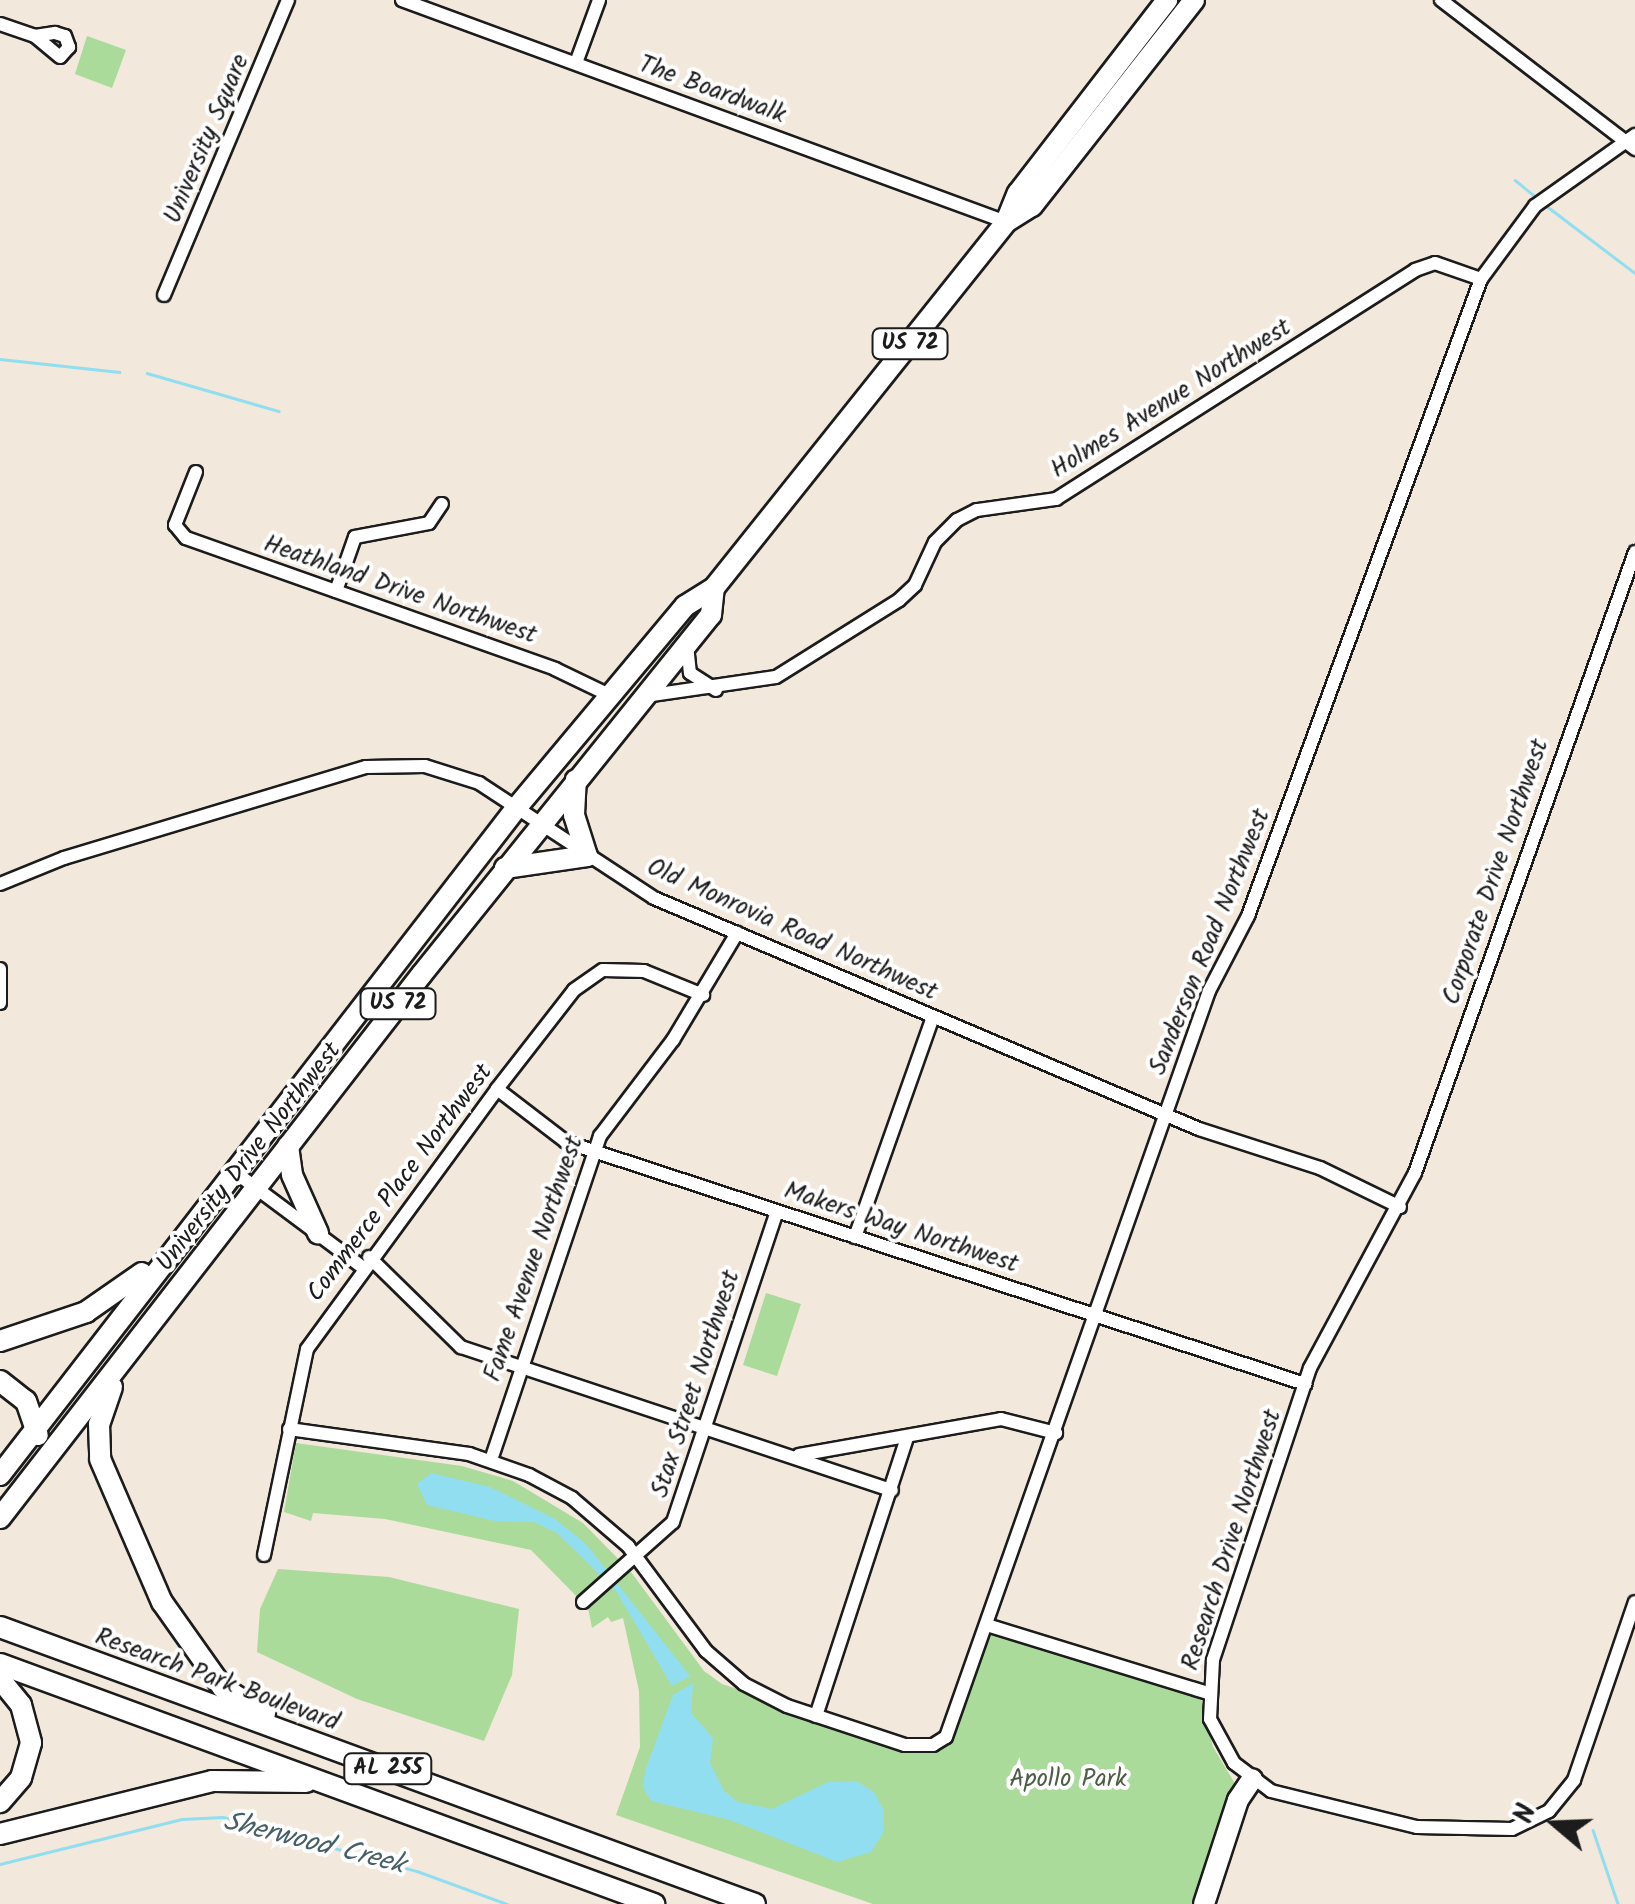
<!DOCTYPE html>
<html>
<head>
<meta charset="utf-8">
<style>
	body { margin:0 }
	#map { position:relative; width:1635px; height:1904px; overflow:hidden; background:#f2e8db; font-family:Kalam,sans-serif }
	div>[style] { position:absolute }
	.green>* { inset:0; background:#abdb9b }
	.water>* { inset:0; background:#91def0 }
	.stream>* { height:2.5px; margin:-1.25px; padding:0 1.25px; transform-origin:1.25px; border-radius:1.25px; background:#91def0 }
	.roads { filter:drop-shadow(2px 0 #1c1c1c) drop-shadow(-2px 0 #1c1c1c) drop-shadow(0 2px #1c1c1c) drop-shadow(0 -2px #1c1c1c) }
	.minor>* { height:12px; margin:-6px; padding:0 6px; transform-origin:6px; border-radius:6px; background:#fff }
	.highway>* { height:20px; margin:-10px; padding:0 10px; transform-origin:10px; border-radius:10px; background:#fff }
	span { translate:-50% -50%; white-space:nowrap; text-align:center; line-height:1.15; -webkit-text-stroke:8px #fff; paint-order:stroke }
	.shield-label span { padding:2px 8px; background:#fff; border:2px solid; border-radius:8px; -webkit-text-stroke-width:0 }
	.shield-label { font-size:22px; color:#1c1c1c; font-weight:700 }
	.street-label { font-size:25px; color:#1c1c1c }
	.park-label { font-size:25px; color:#4e5f48 }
	.water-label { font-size:28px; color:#456066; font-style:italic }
	.north { position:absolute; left:1505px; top:1774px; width:100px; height:100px; -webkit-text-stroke:8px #fff; paint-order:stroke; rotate:289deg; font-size:28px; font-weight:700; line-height:40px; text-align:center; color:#1c1c1c }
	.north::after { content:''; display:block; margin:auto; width:35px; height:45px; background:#1c1c1c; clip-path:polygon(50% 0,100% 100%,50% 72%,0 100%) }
</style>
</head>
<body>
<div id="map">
	<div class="green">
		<i style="clip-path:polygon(87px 36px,126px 50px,112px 88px,75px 74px)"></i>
		<i style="clip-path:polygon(766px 1293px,801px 1304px,777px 1376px,743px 1365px)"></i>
		<i style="clip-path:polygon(296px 1443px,462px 1466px,513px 1481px,583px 1523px,631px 1572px,704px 1671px,722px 1684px,905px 1745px,946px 1737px,990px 1626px,1200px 1695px,1213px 1747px,1237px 1787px,1196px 1904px,873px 1904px,616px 1815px,640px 1747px,639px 1691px,623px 1618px,611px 1622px,608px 1617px,592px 1628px,588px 1608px,531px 1550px,385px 1519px,313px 1513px,311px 1521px,284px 1512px)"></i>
		<i style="clip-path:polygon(278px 1569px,389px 1577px,519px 1609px,512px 1675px,484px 1741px,357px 1699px,257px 1652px,260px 1609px)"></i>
	</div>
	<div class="water">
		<i style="clip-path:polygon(431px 1473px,490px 1487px,555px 1519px,586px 1544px,690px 1676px,672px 1686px,616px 1591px,557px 1533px,534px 1522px,495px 1521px,427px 1505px,417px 1484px)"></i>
		<i style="clip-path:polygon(693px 1683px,691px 1713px,713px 1738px,710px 1763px,724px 1791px,738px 1802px,772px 1809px,828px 1782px,856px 1781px,874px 1792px,884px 1811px,883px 1833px,871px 1852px,837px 1862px,730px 1820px,651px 1801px,643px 1787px,645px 1771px,673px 1695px)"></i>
	</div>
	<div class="stream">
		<i style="left:1515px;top:180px;width:26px;rotate:39deg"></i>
		<i style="left:1548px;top:207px;width:109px;rotate:37.2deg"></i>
		<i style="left:0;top:359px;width:120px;rotate:6.2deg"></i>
		<i style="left:147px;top:373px;width:137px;rotate:16.1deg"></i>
		<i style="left:1593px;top:1830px;width:78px;rotate:71.3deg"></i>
		<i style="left:0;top:1864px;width:187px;rotate:-13.9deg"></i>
		<i style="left:182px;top:1819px;width:41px;rotate:-2.8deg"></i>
		<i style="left:223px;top:1817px;width:201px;rotate:15.6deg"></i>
		<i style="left:417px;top:1871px;width:96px;rotate:20.1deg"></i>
	</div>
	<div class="roads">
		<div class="minor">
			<i style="left:402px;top:0;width:644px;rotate:20.18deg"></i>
			<i style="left:1441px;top:0;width:245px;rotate:37.5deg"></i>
			<i style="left:0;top:24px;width:37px;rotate:19deg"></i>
			<i style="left:55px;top:33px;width:10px;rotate:17deg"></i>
			<i style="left:65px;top:36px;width:12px;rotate:70deg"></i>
			<i style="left:69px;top:47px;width:13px;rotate:132deg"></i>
			<i style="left:60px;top:57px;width:33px;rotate:-140deg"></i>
			<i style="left:35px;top:36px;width:20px;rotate:-9deg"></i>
			<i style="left:576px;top:63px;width:67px;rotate:-69.9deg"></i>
			<i style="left:164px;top:295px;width:320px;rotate:-67.2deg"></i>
			<i style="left:196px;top:472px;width:57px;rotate:111.6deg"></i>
			<i style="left:175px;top:525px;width:17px;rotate:50deg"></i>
			<i style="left:186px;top:538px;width:392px;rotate:19.5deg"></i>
			<i style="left:555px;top:669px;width:60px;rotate:25.7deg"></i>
			<i style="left:1635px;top:552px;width:659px;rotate:109.51deg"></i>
			<i style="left:1415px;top:1173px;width:221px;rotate:118.3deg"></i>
			<i style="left:1310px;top:1368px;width:308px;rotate:108.4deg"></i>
			<i style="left:1213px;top:1660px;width:59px;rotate:92.9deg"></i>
			<i style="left:1210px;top:1719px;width:50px;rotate:61.4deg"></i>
			<i style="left:1234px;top:1763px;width:46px;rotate:37.1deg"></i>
			<i style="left:1271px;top:1791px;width:150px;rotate:13.9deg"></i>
			<i style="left:1417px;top:1827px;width:95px;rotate:1.2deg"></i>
			<i style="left:1512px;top:1829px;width:41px;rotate:-25.9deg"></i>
			<i style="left:1549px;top:1811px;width:40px;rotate:-51deg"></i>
			<i style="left:1574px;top:1780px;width:188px;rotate:-71.1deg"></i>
			<i style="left:336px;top:591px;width:57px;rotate:-70.6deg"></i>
			<i style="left:355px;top:537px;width:75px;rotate:-10.7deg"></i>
			<i style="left:429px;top:523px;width:23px;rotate:-56deg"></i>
			<i style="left:687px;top:645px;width:28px;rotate:84deg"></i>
			<i style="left:690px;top:673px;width:31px;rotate:33deg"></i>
			<i style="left:645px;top:696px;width:132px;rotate:-8.3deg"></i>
			<i style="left:776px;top:677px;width:145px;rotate:-32deg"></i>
			<i style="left:899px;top:600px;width:22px;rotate:-43deg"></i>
			<i style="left:915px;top:585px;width:47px;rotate:-65.1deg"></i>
			<i style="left:935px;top:542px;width:31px;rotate:-45deg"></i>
			<i style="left:957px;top:520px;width:22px;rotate:-27deg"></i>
			<i style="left:977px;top:510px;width:80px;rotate:-7.9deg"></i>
			<i style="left:1056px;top:499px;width:426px;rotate:-32.5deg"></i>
			<i style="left:1415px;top:270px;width:21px;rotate:-19deg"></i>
			<i style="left:1435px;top:263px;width:49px;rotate:19.2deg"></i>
			<i style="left:0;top:884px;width:69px;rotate:-22.1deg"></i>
			<i style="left:64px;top:858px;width:315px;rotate:-16.8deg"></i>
			<i style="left:366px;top:767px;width:59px;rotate:-1deg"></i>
			<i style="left:425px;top:766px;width:57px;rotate:17.5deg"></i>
			<i style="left:479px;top:783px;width:209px;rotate:33.3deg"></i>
			<i style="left:654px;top:898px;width:592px;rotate:22.97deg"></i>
			<i style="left:1199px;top:1129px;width:127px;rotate:17.9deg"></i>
			<i style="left:1320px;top:1168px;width:89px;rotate:26deg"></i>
			<i style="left:0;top:969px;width:34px;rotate:90deg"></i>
			<i style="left:497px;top:1089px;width:87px;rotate:37.5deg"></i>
			<i style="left:566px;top:1142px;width:778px;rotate:18.13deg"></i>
			<i style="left:232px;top:1170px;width:162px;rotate:36.7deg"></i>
			<i style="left:855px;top:1237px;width:233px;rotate:-70.5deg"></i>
			<i style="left:369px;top:1257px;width:129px;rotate:44.4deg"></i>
			<i style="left:461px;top:1347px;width:454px;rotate:18.4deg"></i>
			<i style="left:289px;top:1429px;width:182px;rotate:7.9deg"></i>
			<i style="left:469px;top:1454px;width:64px;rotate:19.3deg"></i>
			<i style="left:529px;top:1475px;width:49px;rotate:28.1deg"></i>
			<i style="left:572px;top:1498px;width:74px;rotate:40.6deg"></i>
			<i style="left:628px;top:1546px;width:131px;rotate:53.4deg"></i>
			<i style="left:706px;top:1651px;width:50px;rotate:41deg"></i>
			<i style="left:744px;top:1684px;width:48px;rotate:27.1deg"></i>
			<i style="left:787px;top:1706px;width:124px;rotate:18.3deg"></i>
			<i style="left:905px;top:1745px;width:28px"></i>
			<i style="left:933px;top:1745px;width:15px;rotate:-32deg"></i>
			<i style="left:946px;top:1737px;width:791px;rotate:-70.58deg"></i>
			<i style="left:1209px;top:991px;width:85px;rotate:-62.5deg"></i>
			<i style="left:1248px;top:916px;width:678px;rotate:-69.91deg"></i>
			<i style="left:1481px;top:279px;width:91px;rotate:-53.5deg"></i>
			<i style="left:1535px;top:206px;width:123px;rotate:-35.4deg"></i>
			<i style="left:799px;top:1455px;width:205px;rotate:-10.1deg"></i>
			<i style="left:1001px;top:1419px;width:57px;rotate:14.3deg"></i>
			<i style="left:491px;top:1460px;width:342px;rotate:-71.4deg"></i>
			<i style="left:600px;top:1136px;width:121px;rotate:-52.8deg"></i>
			<i style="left:673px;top:1040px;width:125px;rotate:-59.1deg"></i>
			<i style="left:264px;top:1555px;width:210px;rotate:-78.2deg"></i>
			<i style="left:307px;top:1349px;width:322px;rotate:-53.8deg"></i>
			<i style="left:497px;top:1089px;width:125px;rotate:-52.1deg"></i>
			<i style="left:574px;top:990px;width:35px;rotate:-35deg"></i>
			<i style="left:603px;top:970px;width:41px;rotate:1.4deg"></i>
			<i style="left:644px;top:971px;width:64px;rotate:22.1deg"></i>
			<i style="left:583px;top:1602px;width:120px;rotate:-41.6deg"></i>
			<i style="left:673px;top:1522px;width:327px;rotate:-71.5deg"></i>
			<i style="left:990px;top:1626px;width:228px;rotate:17.1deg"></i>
			<i style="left:816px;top:1716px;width:293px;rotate:-71.9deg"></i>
		</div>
		<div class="highway">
			<i style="left:1006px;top:222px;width:31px;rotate:-32deg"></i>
			<i style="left:1032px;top:206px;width:262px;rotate:-51.8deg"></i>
			<i style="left:505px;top:868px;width:83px;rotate:-8.3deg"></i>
			<i style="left:587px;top:856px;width:43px;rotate:-107.6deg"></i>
			<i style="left:574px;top:815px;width:35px;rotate:-87deg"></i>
			<i style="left:288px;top:1146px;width:29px;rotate:82deg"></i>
			<i style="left:292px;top:1175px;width:64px;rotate:65.9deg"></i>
			<i style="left:0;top:1341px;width:91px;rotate:-18.6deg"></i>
			<i style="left:86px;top:1312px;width:68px;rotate:-34.9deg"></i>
			<i style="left:0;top:1381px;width:33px;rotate:38deg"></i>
			<i style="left:26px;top:1401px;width:36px;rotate:71deg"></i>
			<i style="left:112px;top:1387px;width:39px;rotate:109deg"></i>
			<i style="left:99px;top:1424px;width:35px;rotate:88deg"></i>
			<i style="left:100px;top:1459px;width:156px;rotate:66.6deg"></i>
			<i style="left:162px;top:1602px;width:105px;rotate:54.7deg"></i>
			<i style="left:223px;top:1688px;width:49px;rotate:30.8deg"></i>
			<i style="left:0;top:1475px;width:845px;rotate:-52.26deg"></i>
			<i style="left:517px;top:807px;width:262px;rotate:-50.1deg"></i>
			<i style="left:685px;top:606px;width:34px;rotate:-32deg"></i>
			<i style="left:714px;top:588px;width:468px;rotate:-51.4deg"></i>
			<i style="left:1006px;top:222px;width:31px;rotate:-68deg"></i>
			<i style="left:1018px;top:193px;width:244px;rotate:-52.3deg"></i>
			<i style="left:0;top:1518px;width:688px;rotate:-52.2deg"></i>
			<i style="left:422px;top:974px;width:461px;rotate:-51.2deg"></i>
			<i style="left:711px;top:615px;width:27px;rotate:-84deg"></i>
			<i style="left:0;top:1627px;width:804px;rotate:20.15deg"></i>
			<i style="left:0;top:1664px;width:697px;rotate:20.15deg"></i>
			<i style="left:0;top:1679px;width:33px;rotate:51deg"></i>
			<i style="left:21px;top:1705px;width:39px;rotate:75deg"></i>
			<i style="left:31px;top:1743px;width:36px;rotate:106deg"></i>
			<i style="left:21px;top:1778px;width:32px;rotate:131deg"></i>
			<i style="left:0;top:1834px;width:219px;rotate:-14deg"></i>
			<i style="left:212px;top:1781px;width:94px;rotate:0.6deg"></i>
			<i style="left:1204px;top:1904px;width:109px;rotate:-71.9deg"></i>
			<i style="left:1238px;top:1800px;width:25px;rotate:-56deg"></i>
		</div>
	</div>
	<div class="shield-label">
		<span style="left:910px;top:344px">US 72</span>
		<span style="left:398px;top:1004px">US 72</span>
		<span style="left:388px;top:1769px">AL 255</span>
	</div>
	<div class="street-label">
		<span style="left:712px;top:90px;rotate:20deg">The Boardwalk</span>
		<span style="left:207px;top:139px;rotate:-67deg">University Square</span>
		<span style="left:1171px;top:399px;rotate:-32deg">Holmes Avenue Northwest</span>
		<span style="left:400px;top:590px;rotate:19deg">Heathland Drive Northwest</span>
		<span style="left:1496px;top:872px;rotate:-71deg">Corporate Drive Northwest</span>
		<span style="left:792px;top:930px;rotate:24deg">Old Monrovia Road Northwest</span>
		<span style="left:1210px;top:942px;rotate:-68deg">Sanderson Road Northwest</span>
		<span style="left:249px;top:1157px;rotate:-52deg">University Drive Northwest</span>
		<span style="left:400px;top:1183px;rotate:-53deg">Commerce Place Northwest</span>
		<span style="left:901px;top:1228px;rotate:18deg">Makers Way Northwest</span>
		<span style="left:534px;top:1259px;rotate:-71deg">Fame Avenue Northwest</span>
		<span style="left:696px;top:1384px;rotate:-72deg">Stax Street Northwest</span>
		<span style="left:1232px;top:1540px;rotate:-72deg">Research Drive Northwest</span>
		<span style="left:217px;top:1680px;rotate:20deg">Research Park Boulevard</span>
	</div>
	<div class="park-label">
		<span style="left:1068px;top:1779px">Apollo Park</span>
	</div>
	<div class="water-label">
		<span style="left:314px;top:1844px;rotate:14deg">Sherwood Creek</span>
	</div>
	<div class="north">N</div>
</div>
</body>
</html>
